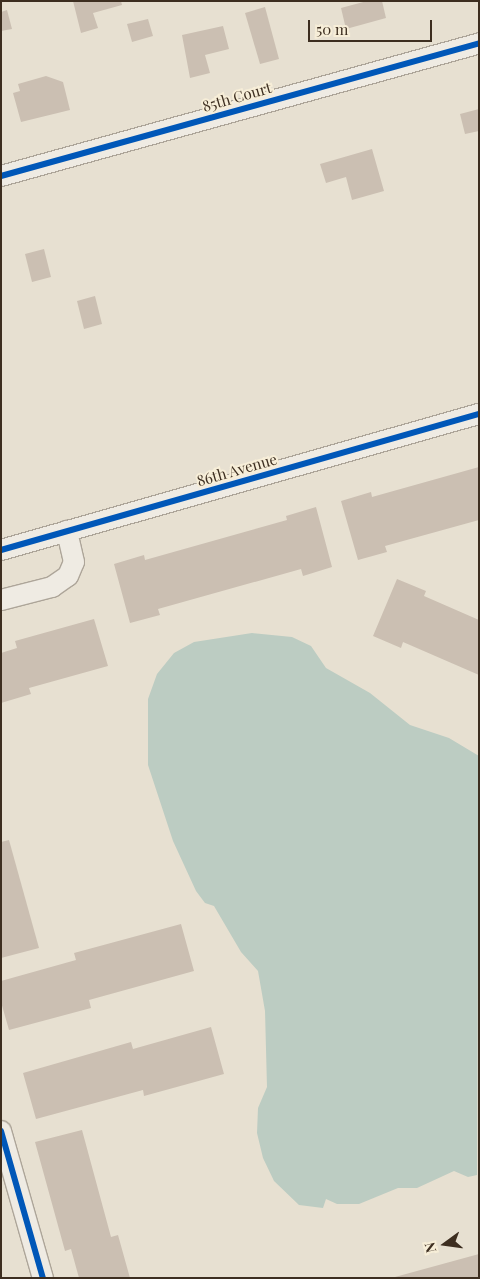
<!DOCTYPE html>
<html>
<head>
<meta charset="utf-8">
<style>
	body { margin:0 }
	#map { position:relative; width:480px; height:1279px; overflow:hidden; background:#e7e0d1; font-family:"Playfair Display",serif }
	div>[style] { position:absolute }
	.water>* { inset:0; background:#bcccc2 }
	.building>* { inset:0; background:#cbbfb2 }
	.roads { filter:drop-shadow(1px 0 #ada599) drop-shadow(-1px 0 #ada599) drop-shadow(0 1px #ada599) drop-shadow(0 -1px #ada599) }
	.street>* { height:20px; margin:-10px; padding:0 10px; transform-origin:10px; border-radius:10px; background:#efebe3 }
	.cycleway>* { height:6px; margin:-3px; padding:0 3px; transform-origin:3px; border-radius:3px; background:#0057b8 }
	span { translate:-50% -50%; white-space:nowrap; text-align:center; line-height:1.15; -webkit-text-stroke:4px #f7eed8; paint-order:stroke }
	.street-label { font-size:15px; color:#3d2e20 }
	.frame { position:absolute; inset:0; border:2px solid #3d2e20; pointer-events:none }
	.north { position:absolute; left:420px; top:1219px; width:50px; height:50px; -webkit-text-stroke:4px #f7eed8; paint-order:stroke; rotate:256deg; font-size:14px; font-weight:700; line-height:20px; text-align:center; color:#3d2e20 }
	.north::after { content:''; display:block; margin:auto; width:18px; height:22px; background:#3d2e20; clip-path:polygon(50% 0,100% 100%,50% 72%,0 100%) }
	.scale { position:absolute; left:308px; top:20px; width:124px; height:22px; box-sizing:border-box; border:2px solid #3d2e20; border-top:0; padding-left:6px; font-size:15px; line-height:18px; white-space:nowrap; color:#3d2e20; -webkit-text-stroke:4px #f7eed8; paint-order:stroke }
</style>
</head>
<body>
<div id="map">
	<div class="water">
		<i style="clip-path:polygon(252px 633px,292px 637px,311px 646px,326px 668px,370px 693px,410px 725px,449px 738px,479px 756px,477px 1175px,468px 1177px,454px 1171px,417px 1188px,398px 1188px,359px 1204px,337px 1204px,326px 1199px,323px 1208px,299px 1205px,274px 1181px,263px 1158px,257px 1133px,258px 1108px,267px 1087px,265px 1011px,258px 971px,241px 952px,214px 906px,205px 903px,196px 891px,173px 841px,148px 765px,148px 699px,157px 674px,174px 653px,194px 642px)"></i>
	</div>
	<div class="building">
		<i style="clip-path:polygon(73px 1px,121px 1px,122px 5px,93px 13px,98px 28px,81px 33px)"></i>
		<i style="clip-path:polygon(367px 1px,382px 1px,386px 18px,346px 29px,341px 8px)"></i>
		<i style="clip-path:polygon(265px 7px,279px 59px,260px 64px,245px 13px)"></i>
		<i style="clip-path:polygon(7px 10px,12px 29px,1px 31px,1px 12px)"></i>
		<i style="clip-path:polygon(148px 19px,153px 36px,132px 42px,127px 24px)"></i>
		<i style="clip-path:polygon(223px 26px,229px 49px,205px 55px,210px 73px,190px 78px,182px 35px)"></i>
		<i style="clip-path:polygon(46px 76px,63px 82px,70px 110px,21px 122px,13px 93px,20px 91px,18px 84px)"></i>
		<i style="clip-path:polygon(479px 109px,479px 131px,465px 134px,460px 114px)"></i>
		<i style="clip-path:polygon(372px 149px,384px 191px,352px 200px,346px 177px,326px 183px,320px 164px)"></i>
		<i style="clip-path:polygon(44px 249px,51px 277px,32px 282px,25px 254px)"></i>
		<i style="clip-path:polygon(95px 296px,102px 324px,84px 329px,77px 301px)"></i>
		<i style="clip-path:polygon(479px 467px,479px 520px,385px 546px,387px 552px,358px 560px,341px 501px,371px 492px,372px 497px)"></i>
		<i style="clip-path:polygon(316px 507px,332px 567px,303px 576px,301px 569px,158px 609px,160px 615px,130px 623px,114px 564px,144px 555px,145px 560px,287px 520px,286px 516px)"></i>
		<i style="clip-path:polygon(397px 579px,426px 591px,424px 596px,479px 620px,479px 675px,403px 642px,401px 648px,373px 636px)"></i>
		<i style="clip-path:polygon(94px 619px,108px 666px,29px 688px,31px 694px,1px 703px,1px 653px,17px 648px,15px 641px)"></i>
		<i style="clip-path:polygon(9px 840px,39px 948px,1px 958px,1px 842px)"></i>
		<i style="clip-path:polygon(181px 924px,194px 971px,89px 1000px,91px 1008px,9px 1030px,1px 1002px,1px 981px,76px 960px,74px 953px)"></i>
		<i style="clip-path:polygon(211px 1027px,224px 1074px,144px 1096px,143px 1090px,36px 1119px,23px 1073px,131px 1042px,133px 1049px)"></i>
		<i style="clip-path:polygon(82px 1130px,111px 1237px,118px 1235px,130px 1278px,79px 1278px,71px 1249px,65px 1251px,35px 1142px)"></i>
		<i style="clip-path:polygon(479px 1254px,479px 1278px,395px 1278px,395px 1277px)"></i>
	</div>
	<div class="roads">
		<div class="street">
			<i style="left:1px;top:176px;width:496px;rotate:-15.5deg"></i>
			<i style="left:1px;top:550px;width:497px;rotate:-15.9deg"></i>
			<i style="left:1px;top:600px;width:53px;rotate:-14.3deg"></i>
			<i style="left:52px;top:587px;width:19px;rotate:-35deg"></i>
			<i style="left:68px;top:576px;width:15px;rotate:-67deg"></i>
			<i style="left:74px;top:562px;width:32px;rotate:-103deg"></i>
			<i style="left:1px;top:1131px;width:153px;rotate:74.1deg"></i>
		</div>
	</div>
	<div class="cycleway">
		<i style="left:1px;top:176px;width:496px;rotate:-15.5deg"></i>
		<i style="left:1px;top:550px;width:497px;rotate:-15.9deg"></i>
		<i style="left:1px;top:1131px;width:153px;rotate:74.1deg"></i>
	</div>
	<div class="street-label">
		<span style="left:237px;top:97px;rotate:-16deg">85th Court</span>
		<span style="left:237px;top:470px;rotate:-16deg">86th Avenue</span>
	</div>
	<div class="frame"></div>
	<div class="north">N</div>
	<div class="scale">50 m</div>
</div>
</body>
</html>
